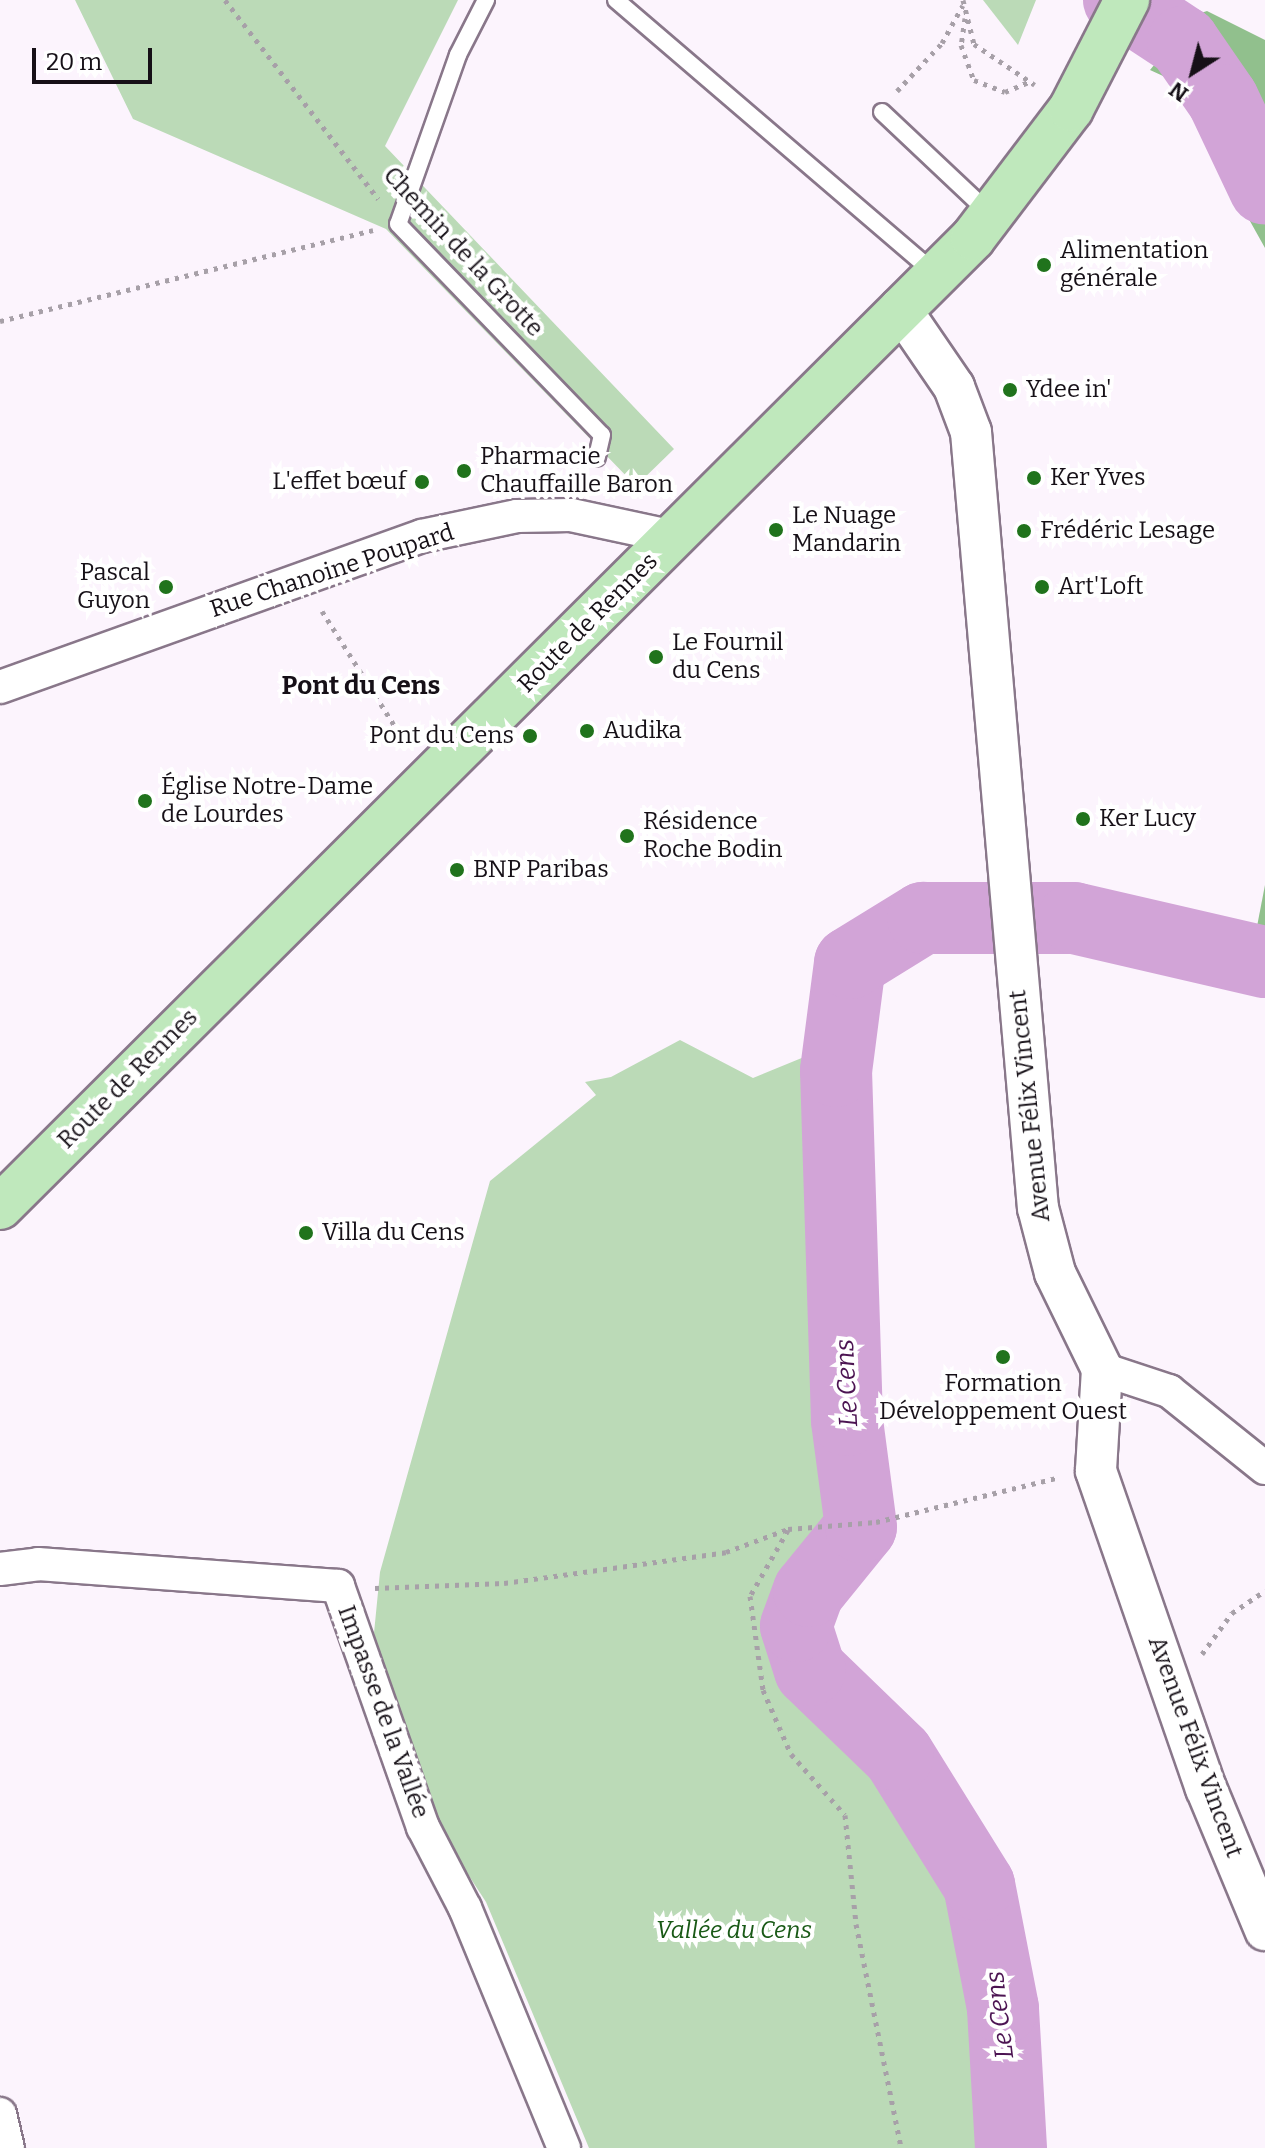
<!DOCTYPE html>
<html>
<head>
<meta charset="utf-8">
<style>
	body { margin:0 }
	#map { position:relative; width:1265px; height:2148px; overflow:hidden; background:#fcf4fd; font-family:Bitter,serif }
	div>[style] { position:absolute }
	.green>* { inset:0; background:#bbdab7 }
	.forest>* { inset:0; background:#91c08d }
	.stream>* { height:12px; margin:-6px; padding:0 6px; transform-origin:6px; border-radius:6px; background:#d2a4d7 }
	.river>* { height:72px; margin:-36px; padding:0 36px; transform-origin:36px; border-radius:36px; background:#d2a4d7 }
	.path>* { height:5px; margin-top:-2.5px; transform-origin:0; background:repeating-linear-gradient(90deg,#a7a0a8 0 4px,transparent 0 10px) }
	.roads { filter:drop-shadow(2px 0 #89778a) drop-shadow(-2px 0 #89778a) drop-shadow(0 2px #89778a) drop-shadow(0 -2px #89778a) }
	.service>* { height:16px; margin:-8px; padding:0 8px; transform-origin:8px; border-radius:8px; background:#fff }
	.minor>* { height:32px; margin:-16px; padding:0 16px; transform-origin:16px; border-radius:16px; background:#fff }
	.tertiary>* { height:40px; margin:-20px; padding:0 20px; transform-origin:20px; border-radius:20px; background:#fff }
	.primary>* { height:44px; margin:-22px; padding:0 22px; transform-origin:22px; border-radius:22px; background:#bfe8bc }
	.dots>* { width:22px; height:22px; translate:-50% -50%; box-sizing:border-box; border:4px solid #fff; border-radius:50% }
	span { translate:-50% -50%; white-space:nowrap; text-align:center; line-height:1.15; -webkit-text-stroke:8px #fff; paint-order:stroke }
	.poi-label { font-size:24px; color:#161017 }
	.left { translate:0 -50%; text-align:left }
	.right { translate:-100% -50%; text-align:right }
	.street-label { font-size:24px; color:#161017 }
	.park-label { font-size:24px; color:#195916; font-style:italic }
	.neighbourhood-label { font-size:26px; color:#161017; font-weight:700 }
	.water-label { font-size:26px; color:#4c1452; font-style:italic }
	.north { position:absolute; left:1153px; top:32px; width:80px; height:80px; -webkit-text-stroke:6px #fff; paint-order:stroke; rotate:216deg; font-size:22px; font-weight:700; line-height:32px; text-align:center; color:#161017 }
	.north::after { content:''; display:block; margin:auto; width:28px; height:36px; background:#161017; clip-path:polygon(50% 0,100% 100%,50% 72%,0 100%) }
	.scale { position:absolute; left:32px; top:48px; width:120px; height:36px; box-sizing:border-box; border:4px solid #161017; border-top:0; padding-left:10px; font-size:24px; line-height:28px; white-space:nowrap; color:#161017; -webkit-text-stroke:6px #fff; paint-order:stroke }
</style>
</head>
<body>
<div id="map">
	<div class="green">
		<i style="clip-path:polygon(75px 0,458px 0,385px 146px,674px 449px,636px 486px,386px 229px,133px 119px)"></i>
		<i style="clip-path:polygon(983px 0,1036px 0,1018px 45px)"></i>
		<i style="clip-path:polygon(680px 1040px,753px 1078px,809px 1055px,819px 1066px,836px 1440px,853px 1519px,802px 1583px,785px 1625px,788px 1651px,799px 1675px,859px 1730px,893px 1775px,965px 1891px,987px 1986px,996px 2148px,589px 2148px,486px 1902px,434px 1822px,385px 1681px,374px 1633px,380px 1572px,490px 1181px,596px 1095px,585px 1082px,611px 1077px)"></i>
	</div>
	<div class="forest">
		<i style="clip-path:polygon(1207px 11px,1265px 40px,1265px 248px,1246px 214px,1224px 132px,1204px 121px,1174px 81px,1150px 70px,1195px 15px)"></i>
		<i style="clip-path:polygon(1265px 885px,1265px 983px,1248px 973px)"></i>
	</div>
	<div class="stream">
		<i style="left:1183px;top:42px;width:43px;rotate:26deg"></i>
	</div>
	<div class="river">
		<i style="left:1119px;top:0;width:77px;rotate:33.3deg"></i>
		<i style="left:1183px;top:42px;width:70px;rotate:55.4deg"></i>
		<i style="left:1223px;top:100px;width:98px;rotate:64.7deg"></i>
		<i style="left:1011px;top:2148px;width:140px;rotate:-93.3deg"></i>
		<i style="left:1003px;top:2008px;width:125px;rotate:-101deg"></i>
		<i style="left:979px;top:1885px;width:153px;rotate:-121.9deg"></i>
		<i style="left:898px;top:1755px;width:122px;rotate:-136deg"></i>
		<i style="left:810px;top:1670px;width:46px;rotate:-107.7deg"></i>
		<i style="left:796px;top:1626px;width:37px;rotate:-70deg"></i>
		<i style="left:809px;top:1591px;width:82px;rotate:-50.9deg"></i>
		<i style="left:861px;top:1527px;width:108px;rotate:-97.5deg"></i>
		<i style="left:847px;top:1420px;width:349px;rotate:-91.8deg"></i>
		<i style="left:836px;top:1071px;width:109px;rotate:-82.6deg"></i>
		<i style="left:850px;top:963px;width:86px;rotate:-31.7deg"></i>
		<i style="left:923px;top:918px;width:151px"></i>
		<i style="left:1074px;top:918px;width:196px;rotate:13deg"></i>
	</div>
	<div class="path">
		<i style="left:225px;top:0;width:251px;rotate:52.4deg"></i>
		<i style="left:963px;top:0;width:45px;rotate:76deg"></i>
		<i style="left:974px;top:44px;width:73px;rotate:33.9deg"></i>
		<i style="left:965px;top:18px;width:27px;rotate:98deg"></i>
		<i style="left:961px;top:45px;width:37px;rotate:70deg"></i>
		<i style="left:974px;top:80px;width:33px;rotate:21deg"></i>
		<i style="left:1005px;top:92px;width:26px;rotate:-23deg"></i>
		<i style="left:897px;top:91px;width:66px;rotate:-46.8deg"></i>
		<i style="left:942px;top:43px;width:43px;rotate:-61.1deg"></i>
		<i style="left:0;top:321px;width:384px;rotate:-13.7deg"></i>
		<i style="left:322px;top:611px;width:142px;rotate:57.7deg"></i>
		<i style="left:788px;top:1530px;width:76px;rotate:119.9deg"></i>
		<i style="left:750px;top:1596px;width:95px;rotate:82.1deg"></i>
		<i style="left:763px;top:1690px;width:70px;rotate:66.4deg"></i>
		<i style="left:791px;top:1754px;width:81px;rotate:48.5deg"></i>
		<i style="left:845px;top:1815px;width:110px;rotate:84.2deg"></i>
		<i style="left:856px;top:1924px;width:228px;rotate:78.6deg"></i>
		<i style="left:375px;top:1588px;width:129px;rotate:-2.2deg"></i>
		<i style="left:504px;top:1583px;width:224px;rotate:-7.9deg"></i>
		<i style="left:726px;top:1552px;width:66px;rotate:-20.4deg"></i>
		<i style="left:788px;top:1529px;width:88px;rotate:-4.5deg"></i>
		<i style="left:876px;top:1522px;width:185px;rotate:-13.7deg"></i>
		<i style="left:1202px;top:1654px;width:51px;rotate:-53.8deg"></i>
		<i style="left:1232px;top:1613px;width:40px;rotate:-34deg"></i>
	</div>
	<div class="roads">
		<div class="service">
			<i style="left:486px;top:0;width:62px;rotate:117deg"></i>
			<i style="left:458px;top:55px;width:179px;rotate:109.5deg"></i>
			<i style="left:398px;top:224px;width:293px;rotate:46deg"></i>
			<i style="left:602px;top:435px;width:23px;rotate:103deg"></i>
			<i style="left:616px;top:0;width:419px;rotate:40.6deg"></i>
			<i style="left:882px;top:112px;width:146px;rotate:43.3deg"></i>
		</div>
		<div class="minor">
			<i style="left:0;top:687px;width:448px;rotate:-19.7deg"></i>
			<i style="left:422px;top:536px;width:97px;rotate:-11.9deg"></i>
			<i style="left:517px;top:516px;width:54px;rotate:-1.1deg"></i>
			<i style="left:571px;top:515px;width:105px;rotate:12.1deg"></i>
			<i style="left:1102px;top:1369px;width:71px;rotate:18.2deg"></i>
			<i style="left:1169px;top:1391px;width:123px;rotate:38.7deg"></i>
			<i style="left:0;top:1569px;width:38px;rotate:-7deg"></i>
			<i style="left:38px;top:1564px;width:301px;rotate:4.2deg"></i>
			<i style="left:338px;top:1586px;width:256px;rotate:70.6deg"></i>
			<i style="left:423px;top:1827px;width:91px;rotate:62.6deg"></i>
			<i style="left:465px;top:1908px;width:260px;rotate:67.6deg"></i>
			<i style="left:0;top:2114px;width:35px;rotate:77deg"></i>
		</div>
		<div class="tertiary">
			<i style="left:900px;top:308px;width:96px;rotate:55.6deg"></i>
			<i style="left:954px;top:387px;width:48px;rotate:69.3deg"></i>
			<i style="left:971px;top:432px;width:779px;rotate:85.07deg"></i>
			<i style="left:1038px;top:1208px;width:67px;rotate:75.3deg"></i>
			<i style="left:1055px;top:1273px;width:107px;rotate:63.9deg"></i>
			<i style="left:1102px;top:1369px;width:102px;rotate:93.4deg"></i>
			<i style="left:1096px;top:1471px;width:336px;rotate:70.9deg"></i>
			<i style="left:1206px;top:1788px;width:154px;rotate:67.4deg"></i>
		</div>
		<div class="primary">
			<i style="left:0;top:1207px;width:1373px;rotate:-44.88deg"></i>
			<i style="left:973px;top:238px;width:162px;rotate:-52.8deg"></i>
			<i style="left:1071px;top:109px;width:123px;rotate:-62.8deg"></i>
		</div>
	</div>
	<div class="dots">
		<i style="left:1044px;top:265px;background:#20731c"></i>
		<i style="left:1010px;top:390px;background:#20731c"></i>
		<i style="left:464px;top:471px;background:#20731c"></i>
		<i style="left:1034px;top:478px;background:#20731c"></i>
		<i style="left:422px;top:482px;background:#20731c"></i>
		<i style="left:776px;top:530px;background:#20731c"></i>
		<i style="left:1024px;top:531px;background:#20731c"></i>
		<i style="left:166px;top:587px;background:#20731c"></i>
		<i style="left:1042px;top:587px;background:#20731c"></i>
		<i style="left:656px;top:657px;background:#20731c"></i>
		<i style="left:587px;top:731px;background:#20731c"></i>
		<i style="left:530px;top:736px;background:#20731c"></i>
		<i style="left:145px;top:801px;background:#20731c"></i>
		<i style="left:1083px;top:819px;background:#20731c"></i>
		<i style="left:627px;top:836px;background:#20731c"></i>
		<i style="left:457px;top:870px;background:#20731c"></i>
		<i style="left:306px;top:1233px;background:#20731c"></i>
		<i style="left:1003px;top:1357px;background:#20731c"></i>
	</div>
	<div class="poi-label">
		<span class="left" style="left:1060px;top:265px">Alimentation<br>générale</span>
		<span class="left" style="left:1026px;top:390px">Ydee in'</span>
		<span class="left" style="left:480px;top:471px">Pharmacie<br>Chauffaille Baron</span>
		<span class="left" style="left:1050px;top:478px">Ker Yves</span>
		<span class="right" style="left:406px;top:482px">L'effet bœuf</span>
		<span class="left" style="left:792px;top:530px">Le Nuage<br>Mandarin</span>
		<span class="left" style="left:1040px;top:531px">Frédéric Lesage</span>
		<span class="right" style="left:150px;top:587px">Pascal<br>Guyon</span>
		<span class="left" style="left:1058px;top:587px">Art'Loft</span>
		<span class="left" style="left:672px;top:657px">Le Fournil<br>du Cens</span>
		<span class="left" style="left:603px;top:731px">Audika</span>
		<span class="right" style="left:514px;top:736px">Pont du Cens</span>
		<span class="left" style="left:161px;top:801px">Église Notre-Dame<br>de Lourdes</span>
		<span class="left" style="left:1099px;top:819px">Ker Lucy</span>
		<span class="left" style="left:643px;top:836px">Résidence<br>Roche Bodin</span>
		<span class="left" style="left:473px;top:870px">BNP Paribas</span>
		<span class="left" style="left:322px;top:1233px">Villa du Cens</span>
		<span style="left:1003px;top:1398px">Formation<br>Développement Ouest</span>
	</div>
	<div class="street-label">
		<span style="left:463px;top:252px;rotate:47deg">Chemin de la Grotte</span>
		<span style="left:332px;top:571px;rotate:-18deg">Rue Chanoine Poupard</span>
		<span style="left:588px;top:623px;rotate:-45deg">Route de Rennes</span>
		<span style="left:128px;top:1079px;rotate:-45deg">Route de Rennes</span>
		<span style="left:1030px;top:1106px;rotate:-96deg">Avenue Félix Vincent</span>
		<span style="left:383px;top:1712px;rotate:70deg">Impasse de la Vallée</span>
		<span style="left:1195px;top:1747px;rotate:70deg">Avenue Félix Vincent</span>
	</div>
	<div class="park-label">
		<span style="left:734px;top:1931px">Vallée du Cens</span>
	</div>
	<div class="neighbourhood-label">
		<span style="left:361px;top:686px">Pont du Cens</span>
	</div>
	<div class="water-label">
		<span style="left:847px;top:1383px;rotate:-93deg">Le Cens</span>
		<span style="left:1000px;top:2015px;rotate:-97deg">Le Cens</span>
	</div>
	<div class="north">N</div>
	<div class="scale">20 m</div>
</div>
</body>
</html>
